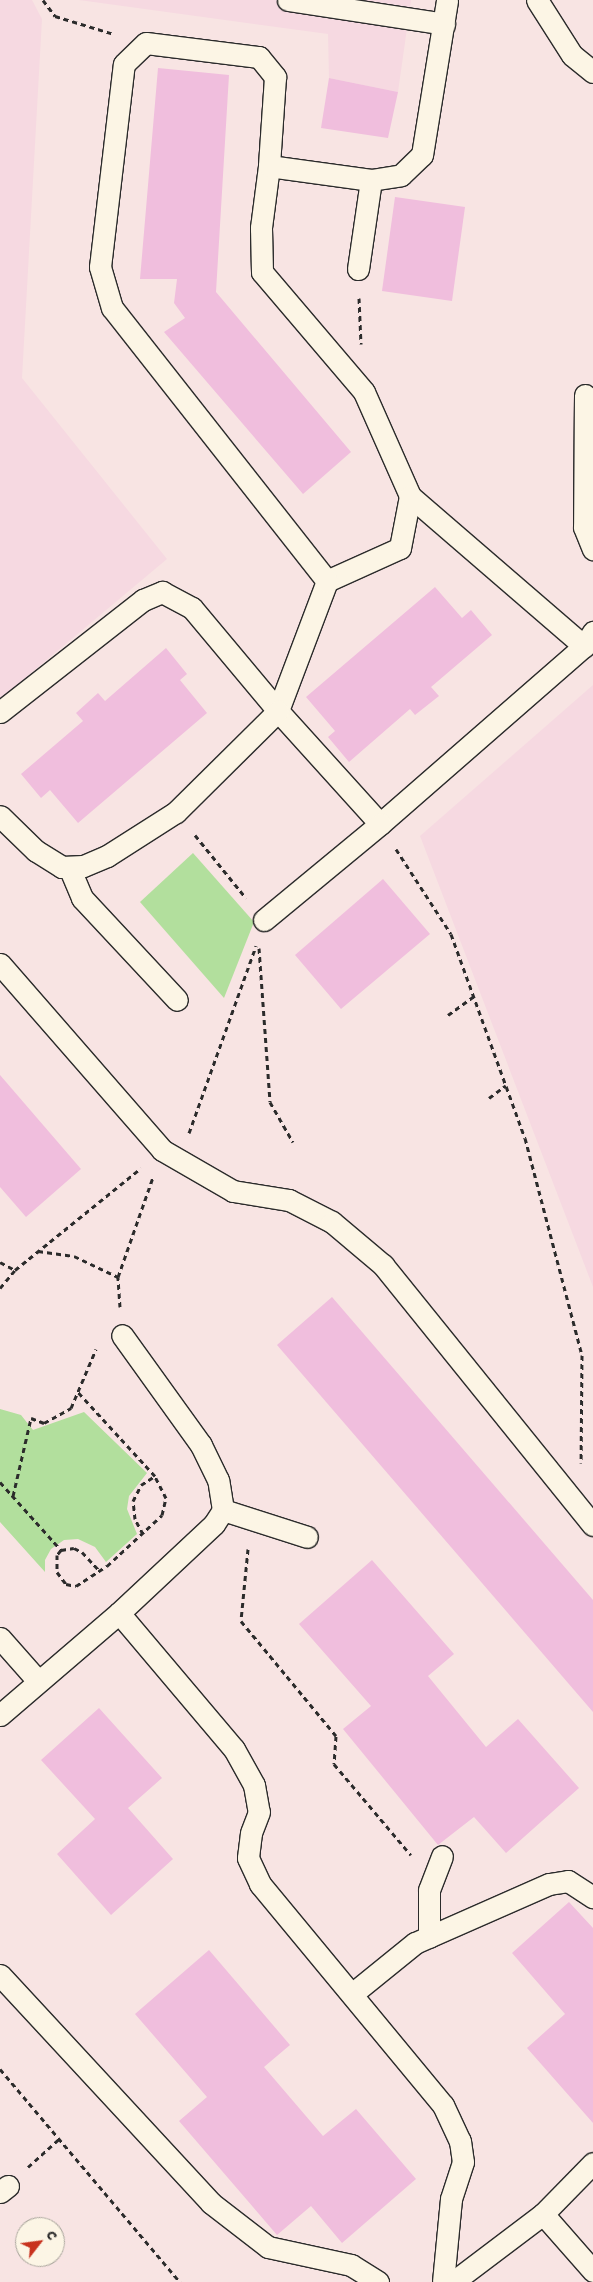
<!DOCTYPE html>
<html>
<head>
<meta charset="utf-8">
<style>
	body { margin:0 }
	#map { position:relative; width:593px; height:2282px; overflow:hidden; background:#f8e4e3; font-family:"Shantell Sans",sans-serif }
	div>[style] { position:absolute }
	.built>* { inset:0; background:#f6d9e1 }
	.green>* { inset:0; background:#b2df9d }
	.building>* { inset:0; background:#f0bedd }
	.path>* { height:3px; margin-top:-1.5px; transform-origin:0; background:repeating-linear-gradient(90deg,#2b2b2b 0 5px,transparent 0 9px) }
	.roads { filter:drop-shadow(1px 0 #2b2b2b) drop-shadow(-1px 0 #2b2b2b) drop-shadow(0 1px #2b2b2b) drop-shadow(0 -1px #2b2b2b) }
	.lane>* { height:21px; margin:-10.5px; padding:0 10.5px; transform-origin:10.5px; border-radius:10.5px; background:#fcf5e5 }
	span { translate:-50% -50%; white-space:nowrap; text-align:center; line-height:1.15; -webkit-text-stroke:4px #fcf5e5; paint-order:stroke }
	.north { position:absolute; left:15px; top:2217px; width:50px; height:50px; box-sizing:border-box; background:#fcf5e5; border:1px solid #a8a49b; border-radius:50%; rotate:60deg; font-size:14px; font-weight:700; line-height:20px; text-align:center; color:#2b2b2b }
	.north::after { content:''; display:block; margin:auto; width:18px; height:22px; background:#c8321e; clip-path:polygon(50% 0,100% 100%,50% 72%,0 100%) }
</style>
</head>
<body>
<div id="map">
	<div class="built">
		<i style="clip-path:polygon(0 0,32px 0,42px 19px,22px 378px,167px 559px,0 699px)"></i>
		<i style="clip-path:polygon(79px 0,411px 0,398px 92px,329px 78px,328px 34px)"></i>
		<i style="clip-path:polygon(593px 685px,593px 1287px,420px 836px)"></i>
	</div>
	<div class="green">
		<i style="clip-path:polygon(193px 853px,254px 922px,224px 998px,140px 902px)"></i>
		<i style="clip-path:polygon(0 1409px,21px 1415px,33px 1430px,84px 1412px,147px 1473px,129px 1496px,127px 1509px,137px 1534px,106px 1562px,95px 1547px,78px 1539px,64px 1540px,51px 1549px,45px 1560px,45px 1572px,0 1522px)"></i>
	</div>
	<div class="building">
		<i style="clip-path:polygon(158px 68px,229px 75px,216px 292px,351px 452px,303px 494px,164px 332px,185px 318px,174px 303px,177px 279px,140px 279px)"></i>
		<i style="clip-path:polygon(329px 78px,398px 92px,388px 138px,321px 128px)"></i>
		<i style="clip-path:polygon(395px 197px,465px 207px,452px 301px,382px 291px)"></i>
		<i style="clip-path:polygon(435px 587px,462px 618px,471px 610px,492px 635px,431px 687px,439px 696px,415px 715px,410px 709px,349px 762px,328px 737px,335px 731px,306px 697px)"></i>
		<i style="clip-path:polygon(166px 648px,187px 674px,180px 680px,207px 713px,78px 823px,50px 790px,41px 798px,21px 774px,83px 721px,76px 713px,98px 693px,105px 701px)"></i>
		<i style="clip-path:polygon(383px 879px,430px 934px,341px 1009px,295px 955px)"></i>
		<i style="clip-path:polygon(0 1075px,81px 1169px,26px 1217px,0 1187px)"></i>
		<i style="clip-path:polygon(332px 1297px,593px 1600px,593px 1712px,277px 1345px)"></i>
		<i style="clip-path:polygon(372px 1560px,454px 1654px,428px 1676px,486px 1747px,518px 1719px,579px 1788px,506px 1853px,474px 1817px,438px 1845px,343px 1729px,371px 1706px,299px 1624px)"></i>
		<i style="clip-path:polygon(99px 1708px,162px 1778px,128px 1808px,173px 1859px,111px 1915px,57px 1854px,95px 1819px,41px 1760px)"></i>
		<i style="clip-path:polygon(569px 1902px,593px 1928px,593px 2123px,527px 2048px,565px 2014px,512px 1953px)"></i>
		<i style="clip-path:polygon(209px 1950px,290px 2045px,264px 2067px,323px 2136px,356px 2109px,416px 2179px,342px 2243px,311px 2206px,277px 2235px,179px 2121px,207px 2097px,135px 2014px)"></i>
	</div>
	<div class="path">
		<i style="left:43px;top:0;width:20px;rotate:53deg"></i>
		<i style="left:55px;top:16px;width:62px;rotate:17deg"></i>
		<i style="left:359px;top:298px;width:46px;rotate:87.5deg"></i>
		<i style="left:195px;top:835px;width:81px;rotate:51deg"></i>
		<i style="left:396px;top:849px;width:101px;rotate:57.1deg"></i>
		<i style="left:451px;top:934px;width:217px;rotate:70.1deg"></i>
		<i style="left:525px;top:1138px;width:224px;rotate:75.3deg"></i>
		<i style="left:582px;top:1355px;width:108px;rotate:90.5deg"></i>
		<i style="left:259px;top:948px;width:154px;rotate:85.9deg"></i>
		<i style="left:270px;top:1102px;width:46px;rotate:60.1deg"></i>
		<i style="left:448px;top:1015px;width:32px;rotate:-36deg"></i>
		<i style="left:489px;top:1098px;width:21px;rotate:-37deg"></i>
		<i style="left:189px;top:1133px;width:199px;rotate:-70.3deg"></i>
		<i style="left:38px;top:1251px;width:36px;rotate:8deg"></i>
		<i style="left:74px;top:1256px;width:49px;rotate:25.5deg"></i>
		<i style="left:0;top:1262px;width:17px;rotate:28deg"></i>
		<i style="left:15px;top:1270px;width:162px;rotate:-39deg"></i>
		<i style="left:0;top:1288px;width:23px;rotate:-50deg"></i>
		<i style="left:120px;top:1307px;width:30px;rotate:-94deg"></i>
		<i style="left:118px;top:1277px;width:106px;rotate:-70.7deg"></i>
		<i style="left:0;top:1482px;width:91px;rotate:48.1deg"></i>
		<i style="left:13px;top:1496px;width:80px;rotate:-77deg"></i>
		<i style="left:31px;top:1418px;width:14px;rotate:21deg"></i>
		<i style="left:44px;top:1423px;width:31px;rotate:-29deg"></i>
		<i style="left:71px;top:1408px;width:64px;rotate:-67deg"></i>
		<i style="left:143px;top:1534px;width:17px;rotate:-118deg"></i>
		<i style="left:135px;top:1519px;width:18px;rotate:-96deg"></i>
		<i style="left:133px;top:1501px;width:18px;rotate:-63deg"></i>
		<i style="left:141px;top:1485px;width:17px;rotate:-33deg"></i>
		<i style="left:248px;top:1549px;width:72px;rotate:95.6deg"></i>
		<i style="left:241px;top:1621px;width:149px;rotate:50.4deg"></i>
		<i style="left:336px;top:1736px;width:28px;rotate:94deg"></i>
		<i style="left:334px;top:1764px;width:119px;rotate:49.8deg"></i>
		<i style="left:61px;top:1550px;width:6px;rotate:129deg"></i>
		<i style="left:57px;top:1555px;width:17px;rotate:90deg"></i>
		<i style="left:57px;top:1572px;width:15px;rotate:53deg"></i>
		<i style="left:66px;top:1584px;width:10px;rotate:11deg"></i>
		<i style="left:76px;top:1586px;width:37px;rotate:-33deg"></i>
		<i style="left:107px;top:1566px;width:75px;rotate:-42.8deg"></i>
		<i style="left:162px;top:1515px;width:17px;rotate:-77deg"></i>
		<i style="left:166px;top:1498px;width:25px;rotate:-117deg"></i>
		<i style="left:155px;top:1476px;width:114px;rotate:-132.5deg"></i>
		<i style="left:61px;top:1550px;width:13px;rotate:-9deg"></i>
		<i style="left:74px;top:1548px;width:9px;rotate:27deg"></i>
		<i style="left:82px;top:1552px;width:26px;rotate:47deg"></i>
		<i style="left:0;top:2069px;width:279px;rotate:49.8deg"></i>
		<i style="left:28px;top:2167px;width:42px;rotate:-42.1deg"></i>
	</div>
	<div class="roads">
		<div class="lane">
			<i style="left:288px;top:0;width:158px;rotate:8.7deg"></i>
			<i style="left:537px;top:0;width:65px;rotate:57.5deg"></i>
			<i style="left:572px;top:55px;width:27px;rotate:39deg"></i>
			<i style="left:269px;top:166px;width:63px;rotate:97.4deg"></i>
			<i style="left:261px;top:228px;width:44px;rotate:88.7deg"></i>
			<i style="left:262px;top:272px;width:157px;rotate:49.6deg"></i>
			<i style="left:364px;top:392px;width:114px;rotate:66.1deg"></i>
			<i style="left:410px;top:496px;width:53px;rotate:100.9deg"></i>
			<i style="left:400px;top:548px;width:80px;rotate:155.7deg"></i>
			<i style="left:327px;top:581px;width:139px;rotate:110.7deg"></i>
			<i style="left:278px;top:711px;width:152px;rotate:47.9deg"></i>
			<i style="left:380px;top:824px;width:271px;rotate:-41.1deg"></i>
			<i style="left:584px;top:646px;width:17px;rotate:-57deg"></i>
			<i style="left:358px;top:269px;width:90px;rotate:-81.7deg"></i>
			<i style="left:585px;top:395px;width:132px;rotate:90.4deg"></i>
			<i style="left:584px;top:527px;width:24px;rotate:68deg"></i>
			<i style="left:410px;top:496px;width:230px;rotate:40.8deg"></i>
			<i style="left:327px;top:581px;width:347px;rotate:-128.2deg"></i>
			<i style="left:112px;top:308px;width:43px;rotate:-106.3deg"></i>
			<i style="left:100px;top:267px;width:204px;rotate:-83.3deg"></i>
			<i style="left:124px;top:64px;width:30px;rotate:-44deg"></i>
			<i style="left:146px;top:43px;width:114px;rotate:7.1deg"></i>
			<i style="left:259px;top:57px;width:26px;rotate:51deg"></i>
			<i style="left:275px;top:77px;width:89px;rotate:93.9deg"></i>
			<i style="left:269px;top:166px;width:103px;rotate:7.8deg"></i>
			<i style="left:371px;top:180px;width:30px;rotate:-9deg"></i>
			<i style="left:401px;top:175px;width:29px;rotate:-44deg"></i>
			<i style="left:422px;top:155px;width:157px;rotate:-80.8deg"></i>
			<i style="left:0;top:712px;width:182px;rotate:-38.1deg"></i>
			<i style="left:143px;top:600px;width:21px;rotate:-23deg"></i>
			<i style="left:162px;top:592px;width:34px;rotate:28deg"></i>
			<i style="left:192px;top:608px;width:134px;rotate:50.1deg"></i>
			<i style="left:278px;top:711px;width:144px;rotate:135.3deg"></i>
			<i style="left:176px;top:812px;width:82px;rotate:147.5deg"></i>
			<i style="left:107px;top:856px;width:26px;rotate:157deg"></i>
			<i style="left:83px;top:866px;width:21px;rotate:177deg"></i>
			<i style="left:62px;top:867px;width:31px;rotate:-148deg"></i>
			<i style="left:36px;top:851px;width:50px;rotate:-135.8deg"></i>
			<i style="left:69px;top:867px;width:34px;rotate:67deg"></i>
			<i style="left:82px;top:898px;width:139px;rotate:47deg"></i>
			<i style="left:264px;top:920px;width:151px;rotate:-39.6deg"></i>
			<i style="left:0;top:964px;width:247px;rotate:48.9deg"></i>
			<i style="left:162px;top:1150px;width:82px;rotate:30deg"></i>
			<i style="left:233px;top:1191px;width:57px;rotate:9.1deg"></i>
			<i style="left:289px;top:1200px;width:48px;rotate:27.1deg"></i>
			<i style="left:332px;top:1222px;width:67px;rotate:40.1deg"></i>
			<i style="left:383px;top:1265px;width:334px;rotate:51.1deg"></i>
			<i style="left:223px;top:1510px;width:88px;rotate:17.8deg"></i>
			<i style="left:119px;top:1613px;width:178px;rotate:49.8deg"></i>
			<i style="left:234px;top:1749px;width:41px;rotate:60.9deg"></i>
			<i style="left:254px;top:1785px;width:27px;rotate:80deg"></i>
			<i style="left:259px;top:1812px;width:22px;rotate:111deg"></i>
			<i style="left:251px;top:1833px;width:25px;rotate:97deg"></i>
			<i style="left:248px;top:1858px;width:29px;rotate:65deg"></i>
			<i style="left:260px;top:1884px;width:287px;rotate:50.4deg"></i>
			<i style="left:443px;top:2105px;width:40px;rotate:65deg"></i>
			<i style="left:460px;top:2141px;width:21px;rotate:82deg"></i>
			<i style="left:463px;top:2162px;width:39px;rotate:108deg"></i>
			<i style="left:451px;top:2199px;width:83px;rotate:95.5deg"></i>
			<i style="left:0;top:1638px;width:57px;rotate:48.5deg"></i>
			<i style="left:0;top:1715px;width:157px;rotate:-40.6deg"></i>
			<i style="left:119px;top:1613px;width:130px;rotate:-43.1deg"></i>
			<i style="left:214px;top:1524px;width:17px;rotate:-57deg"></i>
			<i style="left:223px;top:1510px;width:30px;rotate:-99deg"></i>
			<i style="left:218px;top:1480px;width:39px;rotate:-116deg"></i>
			<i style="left:201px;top:1445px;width:135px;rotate:-125.7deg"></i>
			<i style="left:429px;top:1937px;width:47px;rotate:-90deg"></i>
			<i style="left:429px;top:1890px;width:36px;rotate:-69deg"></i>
			<i style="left:0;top:1975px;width:311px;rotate:47.2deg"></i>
			<i style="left:211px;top:2203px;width:72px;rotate:37.7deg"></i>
			<i style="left:268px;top:2247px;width:85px;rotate:12.2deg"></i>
			<i style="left:351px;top:2265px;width:32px;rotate:32deg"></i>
			<i style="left:352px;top:1994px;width:81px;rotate:-39deg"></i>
			<i style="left:415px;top:1943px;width:146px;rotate:-23.8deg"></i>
			<i style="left:549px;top:1884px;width:19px;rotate:-9deg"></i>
			<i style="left:568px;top:1881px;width:30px;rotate:33deg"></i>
			<i style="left:0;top:2192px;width:10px;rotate:-37deg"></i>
			<i style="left:543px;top:2214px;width:76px;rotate:48.7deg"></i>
			<i style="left:453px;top:2282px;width:113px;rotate:-37.1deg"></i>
			<i style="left:543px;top:2214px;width:71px;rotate:-45.6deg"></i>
		</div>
	</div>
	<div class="north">С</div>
</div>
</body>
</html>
